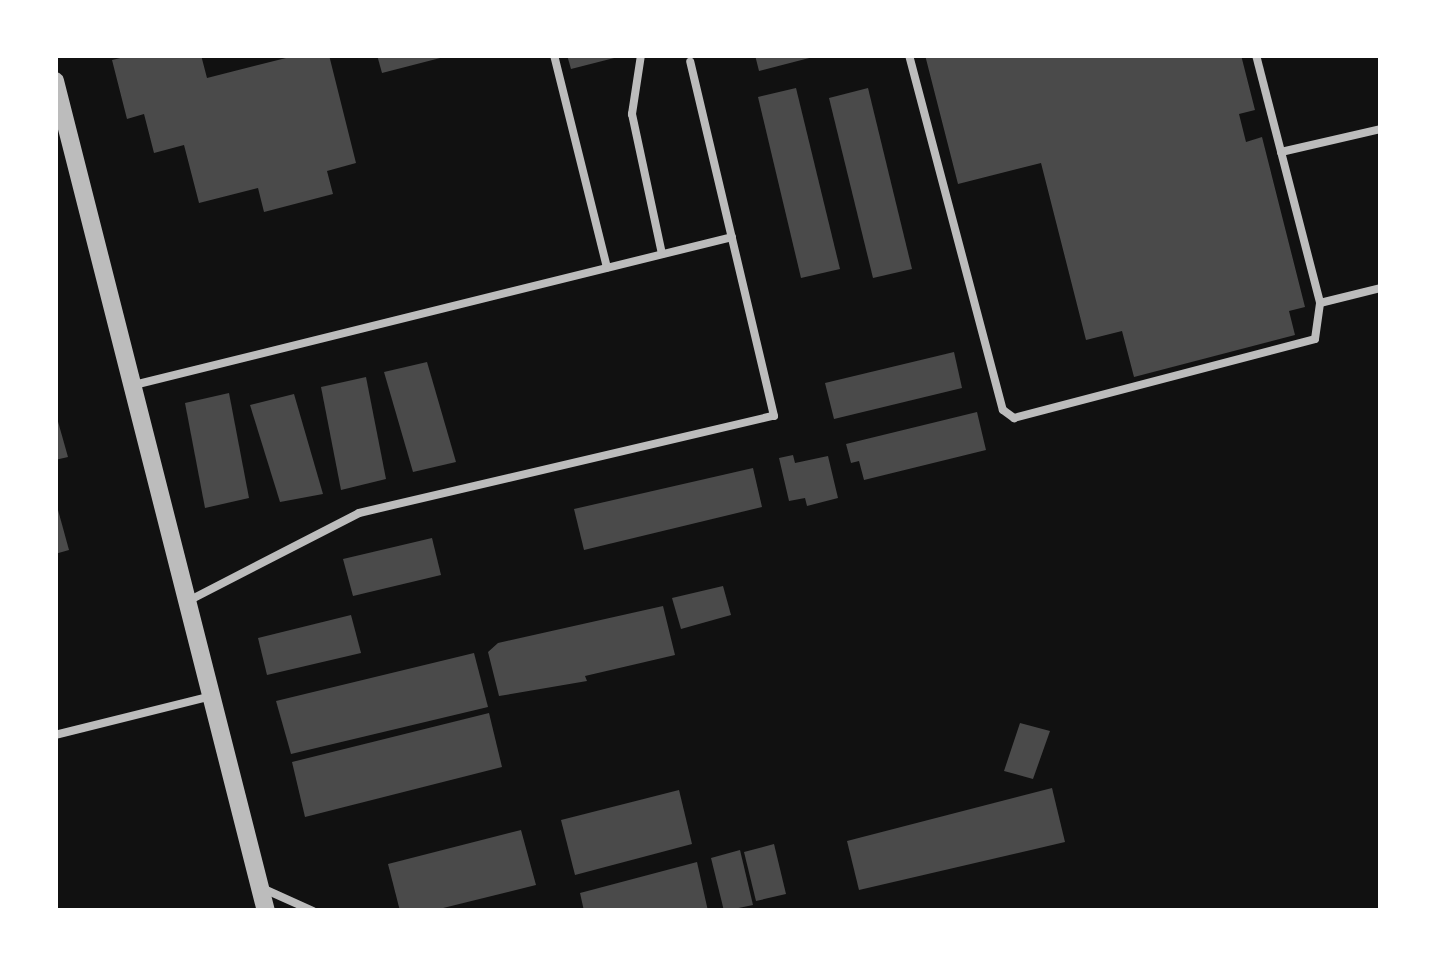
<!DOCTYPE html>
<html>
<head>
<meta charset="utf-8">
<style>
	body { margin:0 }
	#map { position:relative; width:1436px; height:966px; overflow:hidden; background:#111; font-family:"PT Sans Narrow",sans-serif }
	div>[style] { position:absolute }
	.building>* { inset:0; background:#4a4a4a }
	.service>* { height:8px; margin:-4px; padding:0 4px; transform-origin:4px; border-radius:4px; background:#bcbcbc }
	.tertiary>* { height:18px; margin:-9px; padding:0 9px; transform-origin:9px; border-radius:9px; background:#bcbcbc }
	span { translate:-50% -50%; white-space:nowrap; text-align:center; line-height:1.15; -webkit-text-stroke:8px #fff; paint-order:stroke }
	.frame { position:absolute; inset:0; border:58px solid #fff; pointer-events:none }
</style>
</head>
<body>
<div id="map">
	<div class="building">
		<i style="clip-path:polygon(133px 55px,201px 55px,207px 78px,298px 55px,329px 55px,356px 163px,327px 171px,333px 194px,264px 212px,258px 188px,199px 203px,184px 145px,154px 153px,144px 114px,127px 119px,112px 60px)"></i>
		<i style="clip-path:polygon(377px 55px,448px 55px,448px 56px,382px 73px)"></i>
		<i style="clip-path:polygon(567px 55px,622px 55px,622px 56px,571px 69px)"></i>
		<i style="clip-path:polygon(755px 55px,817px 55px,817px 56px,759px 71px)"></i>
		<i style="clip-path:polygon(925px 55px,1241px 55px,1255px 110px,1239px 114px,1246px 142px,1262px 137px,1305px 307px,1289px 311px,1295px 335px,1134px 377px,1122px 331px,1086px 340px,1041px 163px,958px 184px)"></i>
		<i style="clip-path:polygon(796px 88px,840px 269px,801px 278px,758px 97px)"></i>
		<i style="clip-path:polygon(868px 88px,912px 269px,873px 278px,829px 98px)"></i>
		<i style="clip-path:polygon(954px 352px,962px 388px,834px 419px,825px 383px)"></i>
		<i style="clip-path:polygon(427px 362px,456px 462px,413px 472px,384px 372px)"></i>
		<i style="clip-path:polygon(366px 377px,386px 479px,341px 490px,321px 387px)"></i>
		<i style="clip-path:polygon(229px 393px,249px 498px,205px 508px,185px 403px)"></i>
		<i style="clip-path:polygon(294px 394px,323px 494px,280px 502px,250px 405px)"></i>
		<i style="clip-path:polygon(55px 411px,68px 457px,55px 460px)"></i>
		<i style="clip-path:polygon(977px 412px,986px 450px,864px 480px,859px 461px,851px 463px,846px 444px)"></i>
		<i style="clip-path:polygon(793px 455px,795px 463px,828px 456px,838px 498px,807px 506px,805px 498px,789px 501px,779px 458px)"></i>
		<i style="clip-path:polygon(753px 468px,762px 507px,584px 550px,574px 509px)"></i>
		<i style="clip-path:polygon(55px 499px,69px 550px,55px 554px)"></i>
		<i style="clip-path:polygon(432px 538px,441px 575px,353px 596px,343px 559px)"></i>
		<i style="clip-path:polygon(723px 586px,731px 615px,681px 629px,672px 598px)"></i>
		<i style="clip-path:polygon(663px 606px,675px 655px,585px 676px,587px 681px,499px 696px,488px 652px,498px 643px)"></i>
		<i style="clip-path:polygon(351px 615px,361px 653px,267px 675px,258px 638px)"></i>
		<i style="clip-path:polygon(474px 653px,488px 707px,291px 754px,276px 701px)"></i>
		<i style="clip-path:polygon(489px 713px,502px 767px,305px 817px,292px 762px)"></i>
		<i style="clip-path:polygon(1020px 723px,1050px 731px,1033px 779px,1004px 771px)"></i>
		<i style="clip-path:polygon(1052px 788px,1065px 842px,859px 890px,847px 841px)"></i>
		<i style="clip-path:polygon(679px 790px,692px 844px,575px 875px,561px 820px)"></i>
		<i style="clip-path:polygon(521px 830px,536px 885px,431px 911px,400px 911px,388px 864px)"></i>
		<i style="clip-path:polygon(774px 844px,786px 894px,756px 901px,744px 852px)"></i>
		<i style="clip-path:polygon(740px 850px,753px 905px,724px 911px,711px 858px)"></i>
		<i style="clip-path:polygon(697px 862px,708px 911px,584px 911px,580px 893px)"></i>
	</div>
	<div class="service">
		<i style="left:554px;top:55px;width:219px;rotate:76deg"></i>
		<i style="left:641px;top:55px;width:60px;rotate:98.7deg"></i>
		<i style="left:632px;top:114px;width:143px;rotate:77.9deg"></i>
		<i style="left:909px;top:55px;width:367px;rotate:75.2deg"></i>
		<i style="left:1003px;top:410px;width:14px;rotate:36deg"></i>
		<i style="left:1014px;top:418px;width:311px;rotate:-14.7deg"></i>
		<i style="left:1315px;top:339px;width:36px;rotate:-82deg"></i>
		<i style="left:1256px;top:55px;width:256px;rotate:75.5deg"></i>
		<i style="left:1320px;top:303px;width:63px;rotate:-13.8deg"></i>
		<i style="left:1281px;top:152px;width:103px;rotate:-13deg"></i>
		<i style="left:134px;top:385px;width:616px;rotate:-13.9deg"></i>
		<i style="left:190px;top:600px;width:190px;rotate:-27.2deg"></i>
		<i style="left:359px;top:513px;width:426px;rotate:-13.2deg"></i>
		<i style="left:774px;top:416px;width:364px;rotate:-103.3deg"></i>
		<i style="left:55px;top:735px;width:161px;rotate:-14deg"></i>
		<i style="left:264px;top:889px;width:54px;rotate:24.2deg"></i>
	</div>
	<div class="tertiary">
		<i style="left:55px;top:81px;width:856px;rotate:75.74deg"></i>
	</div>
	<div class="frame"></div>
</div>
</body>
</html>
